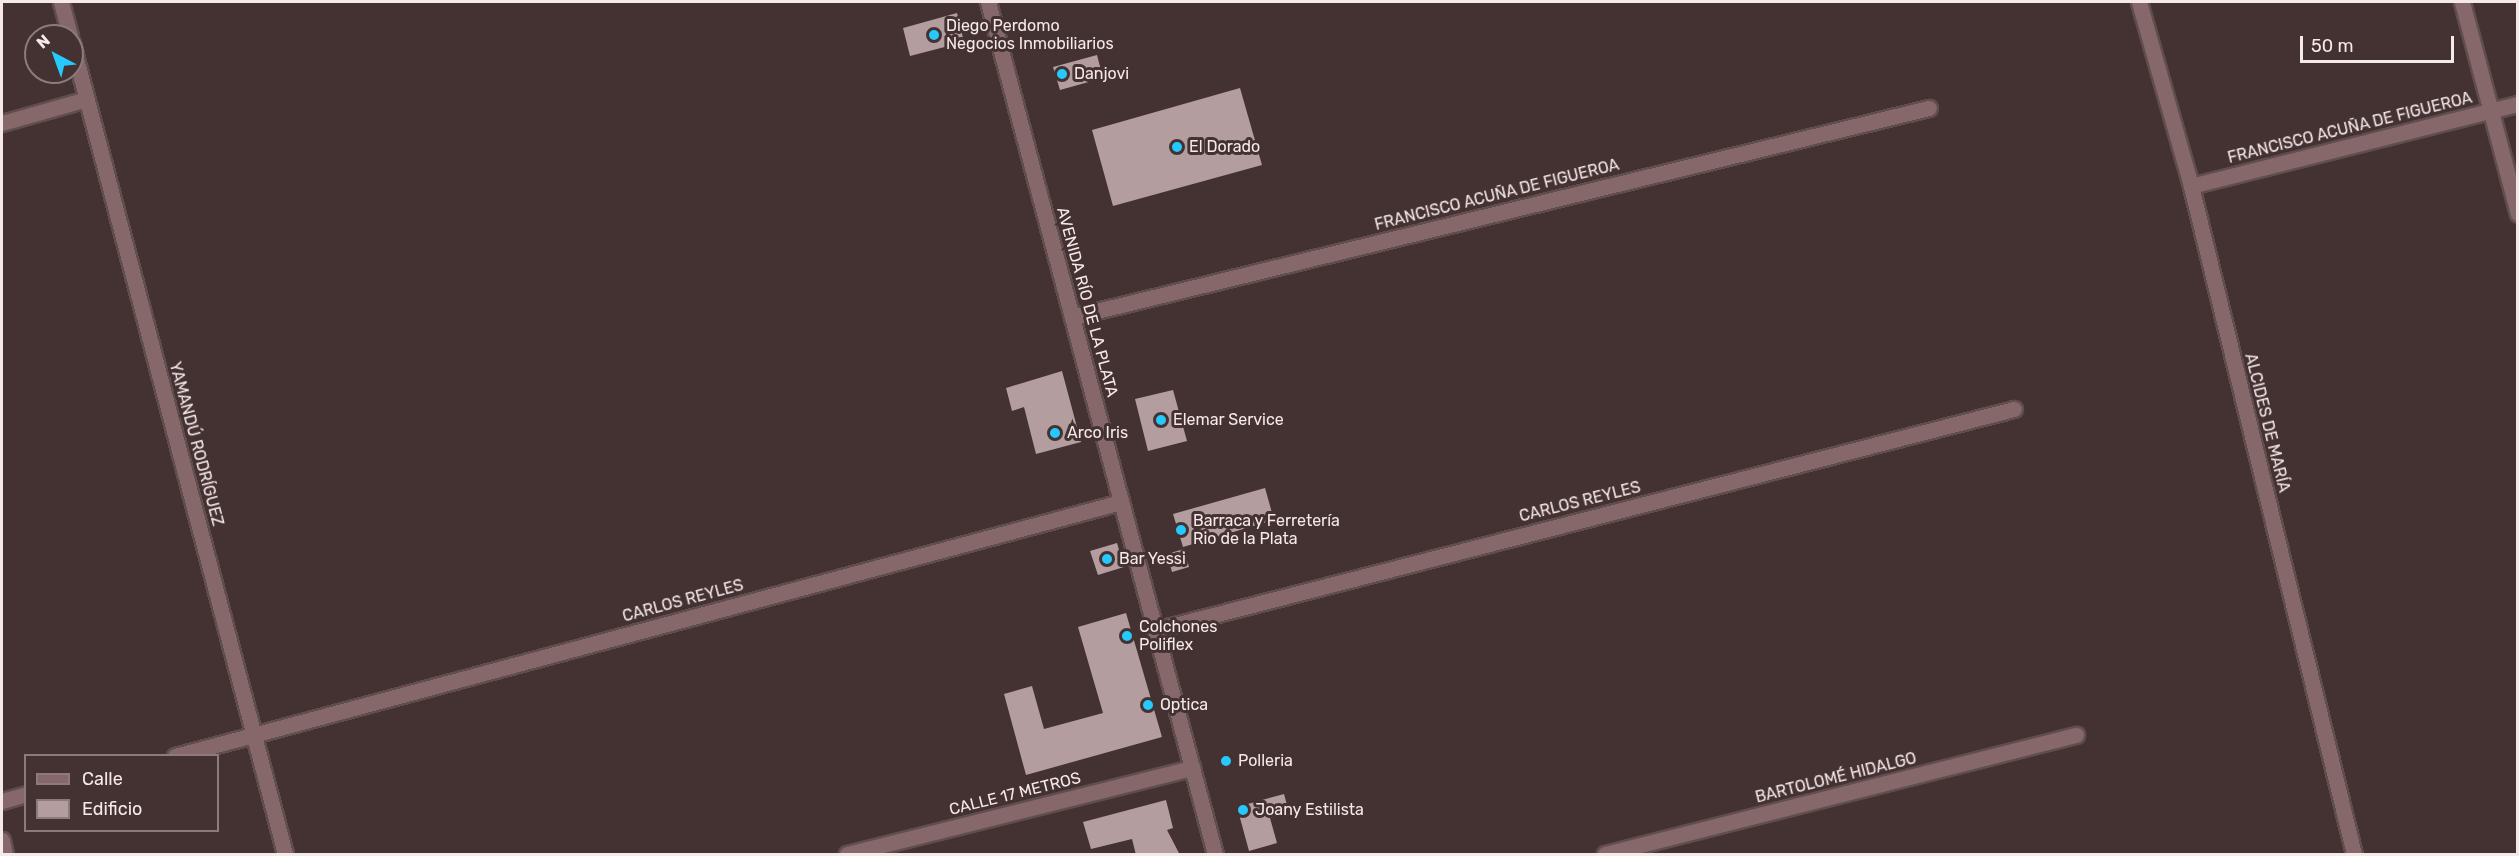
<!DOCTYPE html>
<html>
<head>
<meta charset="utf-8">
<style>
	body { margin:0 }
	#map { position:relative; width:2519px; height:856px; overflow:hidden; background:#443132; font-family:Rubik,sans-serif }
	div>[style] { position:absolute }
	.building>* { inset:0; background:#b49d9e }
	.roads { filter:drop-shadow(2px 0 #604e4f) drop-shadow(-2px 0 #604e4f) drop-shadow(0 2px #604e4f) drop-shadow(0 -2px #604e4f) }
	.minor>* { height:15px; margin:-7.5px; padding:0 7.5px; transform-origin:7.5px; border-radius:7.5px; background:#87686a }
	.tertiary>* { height:15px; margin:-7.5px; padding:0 7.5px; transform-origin:7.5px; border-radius:7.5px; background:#87686a }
	.dots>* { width:16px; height:16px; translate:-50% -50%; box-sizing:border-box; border:3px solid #443132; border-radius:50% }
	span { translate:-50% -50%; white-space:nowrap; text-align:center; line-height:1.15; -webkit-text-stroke:6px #443132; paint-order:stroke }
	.poi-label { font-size:16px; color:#f6e9ea }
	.left { translate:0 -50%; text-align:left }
	.street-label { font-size:16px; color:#f6e9ea }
	.frame { position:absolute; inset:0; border:3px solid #f6e9ea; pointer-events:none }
	.legend { position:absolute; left:24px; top:754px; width:195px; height:78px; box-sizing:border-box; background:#443132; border:2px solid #8b7b7c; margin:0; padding:8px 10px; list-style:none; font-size:18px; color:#f6e9ea }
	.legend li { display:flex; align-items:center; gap:12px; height:30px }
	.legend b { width:30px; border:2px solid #8b7b7c }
	.north { position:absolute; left:24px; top:24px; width:60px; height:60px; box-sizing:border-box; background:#443132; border:2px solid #8b7b7c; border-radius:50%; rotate:319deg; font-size:16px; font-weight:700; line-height:24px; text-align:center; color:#f6e9ea }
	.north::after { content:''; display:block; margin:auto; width:21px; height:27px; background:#25c9fe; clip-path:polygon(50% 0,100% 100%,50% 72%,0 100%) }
	.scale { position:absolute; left:2300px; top:36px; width:154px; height:27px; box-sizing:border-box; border:3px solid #f6e9ea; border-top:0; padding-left:8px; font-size:18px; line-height:21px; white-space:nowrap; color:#f6e9ea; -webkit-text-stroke:4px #443132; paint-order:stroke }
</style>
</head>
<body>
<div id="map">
	<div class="building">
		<i style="clip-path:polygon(957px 13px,964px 42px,910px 56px,903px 28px)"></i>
		<i style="clip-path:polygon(1097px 55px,1103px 78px,1060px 90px,1053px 67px)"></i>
		<i style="clip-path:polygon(1240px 88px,1262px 165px,1113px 206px,1092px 130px)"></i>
		<i style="clip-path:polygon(1062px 371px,1081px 442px,1036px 454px,1024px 407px,1012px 411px,1006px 388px)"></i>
		<i style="clip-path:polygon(1173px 390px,1187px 441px,1148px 451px,1135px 399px)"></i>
		<i style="clip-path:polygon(1265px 488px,1274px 520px,1183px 547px,1173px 514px)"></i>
		<i style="clip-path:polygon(1117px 543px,1124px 567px,1098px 575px,1090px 551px)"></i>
		<i style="clip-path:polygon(1184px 549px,1189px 567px,1172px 572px,1167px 554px)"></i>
		<i style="clip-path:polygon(1126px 613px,1162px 737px,1026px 775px,1004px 694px,1032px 686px,1044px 729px,1103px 713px,1078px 627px)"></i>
		<i style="clip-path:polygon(1284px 794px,1289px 812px,1270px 818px,1277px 843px,1249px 851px,1237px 807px)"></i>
		<i style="clip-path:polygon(1166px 800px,1173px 828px,1167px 830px,1180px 855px,1136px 855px,1132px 839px,1091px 849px,1083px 822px)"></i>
	</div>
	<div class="roads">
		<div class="minor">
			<i style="left:61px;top:2px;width:35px;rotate:75deg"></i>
			<i style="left:2139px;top:2px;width:191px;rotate:74.2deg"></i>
			<i style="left:2191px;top:186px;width:688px;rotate:76.29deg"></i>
			<i style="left:2462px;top:2px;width:219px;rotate:75.2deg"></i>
			<i style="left:72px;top:43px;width:839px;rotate:75.28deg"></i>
			<i style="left:2px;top:123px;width:88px;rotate:-15.8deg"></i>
			<i style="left:2191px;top:186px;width:337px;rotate:-14.1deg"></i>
			<i style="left:1072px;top:317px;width:882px;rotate:-13.71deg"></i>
			<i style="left:1155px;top:630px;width:887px;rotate:-14.43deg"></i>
			<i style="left:2px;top:840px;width:14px;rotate:78deg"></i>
			<i style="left:847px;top:854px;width:356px;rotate:-14deg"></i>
			<i style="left:1605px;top:854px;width:486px;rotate:-14.2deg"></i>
		</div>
		<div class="tertiary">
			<i style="left:988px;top:2px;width:882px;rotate:75.08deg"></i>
			<i style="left:175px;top:756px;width:980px;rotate:-15.03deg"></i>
			<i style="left:2px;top:801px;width:25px;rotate:-16deg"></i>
		</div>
	</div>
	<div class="dots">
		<i style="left:934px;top:35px;background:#25c9fe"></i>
		<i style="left:1062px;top:74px;background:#25c9fe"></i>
		<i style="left:1177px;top:147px;background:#25c9fe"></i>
		<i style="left:1161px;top:420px;background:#25c9fe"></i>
		<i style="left:1055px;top:433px;background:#25c9fe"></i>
		<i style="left:1181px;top:530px;background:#25c9fe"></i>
		<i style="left:1107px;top:559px;background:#25c9fe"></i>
		<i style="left:1127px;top:636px;background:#25c9fe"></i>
		<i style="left:1148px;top:705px;background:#25c9fe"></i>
		<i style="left:1226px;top:761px;background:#25c9fe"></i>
		<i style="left:1243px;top:810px;background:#25c9fe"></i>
	</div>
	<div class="poi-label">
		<span class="left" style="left:946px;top:35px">Diego Perdomo<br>Negocios Inmobiliarios</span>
		<span class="left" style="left:1074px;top:74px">Danjovi</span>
		<span class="left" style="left:1189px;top:147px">El Dorado</span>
		<span class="left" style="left:1173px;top:420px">Elemar Service</span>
		<span class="left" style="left:1067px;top:433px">Arco Iris</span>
		<span class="left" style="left:1193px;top:530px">Barraca y Ferretería<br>Rio de la Plata</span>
		<span class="left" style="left:1119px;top:559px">Bar Yessi</span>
		<span class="left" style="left:1139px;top:636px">Colchones<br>Poliflex</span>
		<span class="left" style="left:1160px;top:705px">Optica</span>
		<span class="left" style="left:1238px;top:761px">Polleria</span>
		<span class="left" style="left:1255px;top:810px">Joany Estilista</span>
	</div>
	<div class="street-label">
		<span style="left:2350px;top:128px;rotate:-14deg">FRANCISCO ACUÑA DE FIGUEROA</span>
		<span style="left:1497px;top:195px;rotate:-14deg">FRANCISCO ACUÑA DE FIGUEROA</span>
		<span style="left:1087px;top:302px;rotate:75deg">AVENIDA RÍO DE LA PLATA</span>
		<span style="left:2267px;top:423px;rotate:76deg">ALCIDES DE MARÍA</span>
		<span style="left:196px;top:444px;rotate:75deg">YAMANDÚ RODRÍGUEZ</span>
		<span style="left:1580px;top:502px;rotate:-14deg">CARLOS REYLES</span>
		<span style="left:683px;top:601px;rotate:-15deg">CARLOS REYLES</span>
		<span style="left:1836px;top:778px;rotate:-14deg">BARTOLOMÉ HIDALGO</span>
		<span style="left:1015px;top:794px;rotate:-14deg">CALLE 17 METROS</span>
	</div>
	<div class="frame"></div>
	<ul class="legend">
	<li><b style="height:8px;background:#87686a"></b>Calle</li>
	<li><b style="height:16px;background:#b49d9e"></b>Edificio</li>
	</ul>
	<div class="north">N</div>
	<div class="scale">50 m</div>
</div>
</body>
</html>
